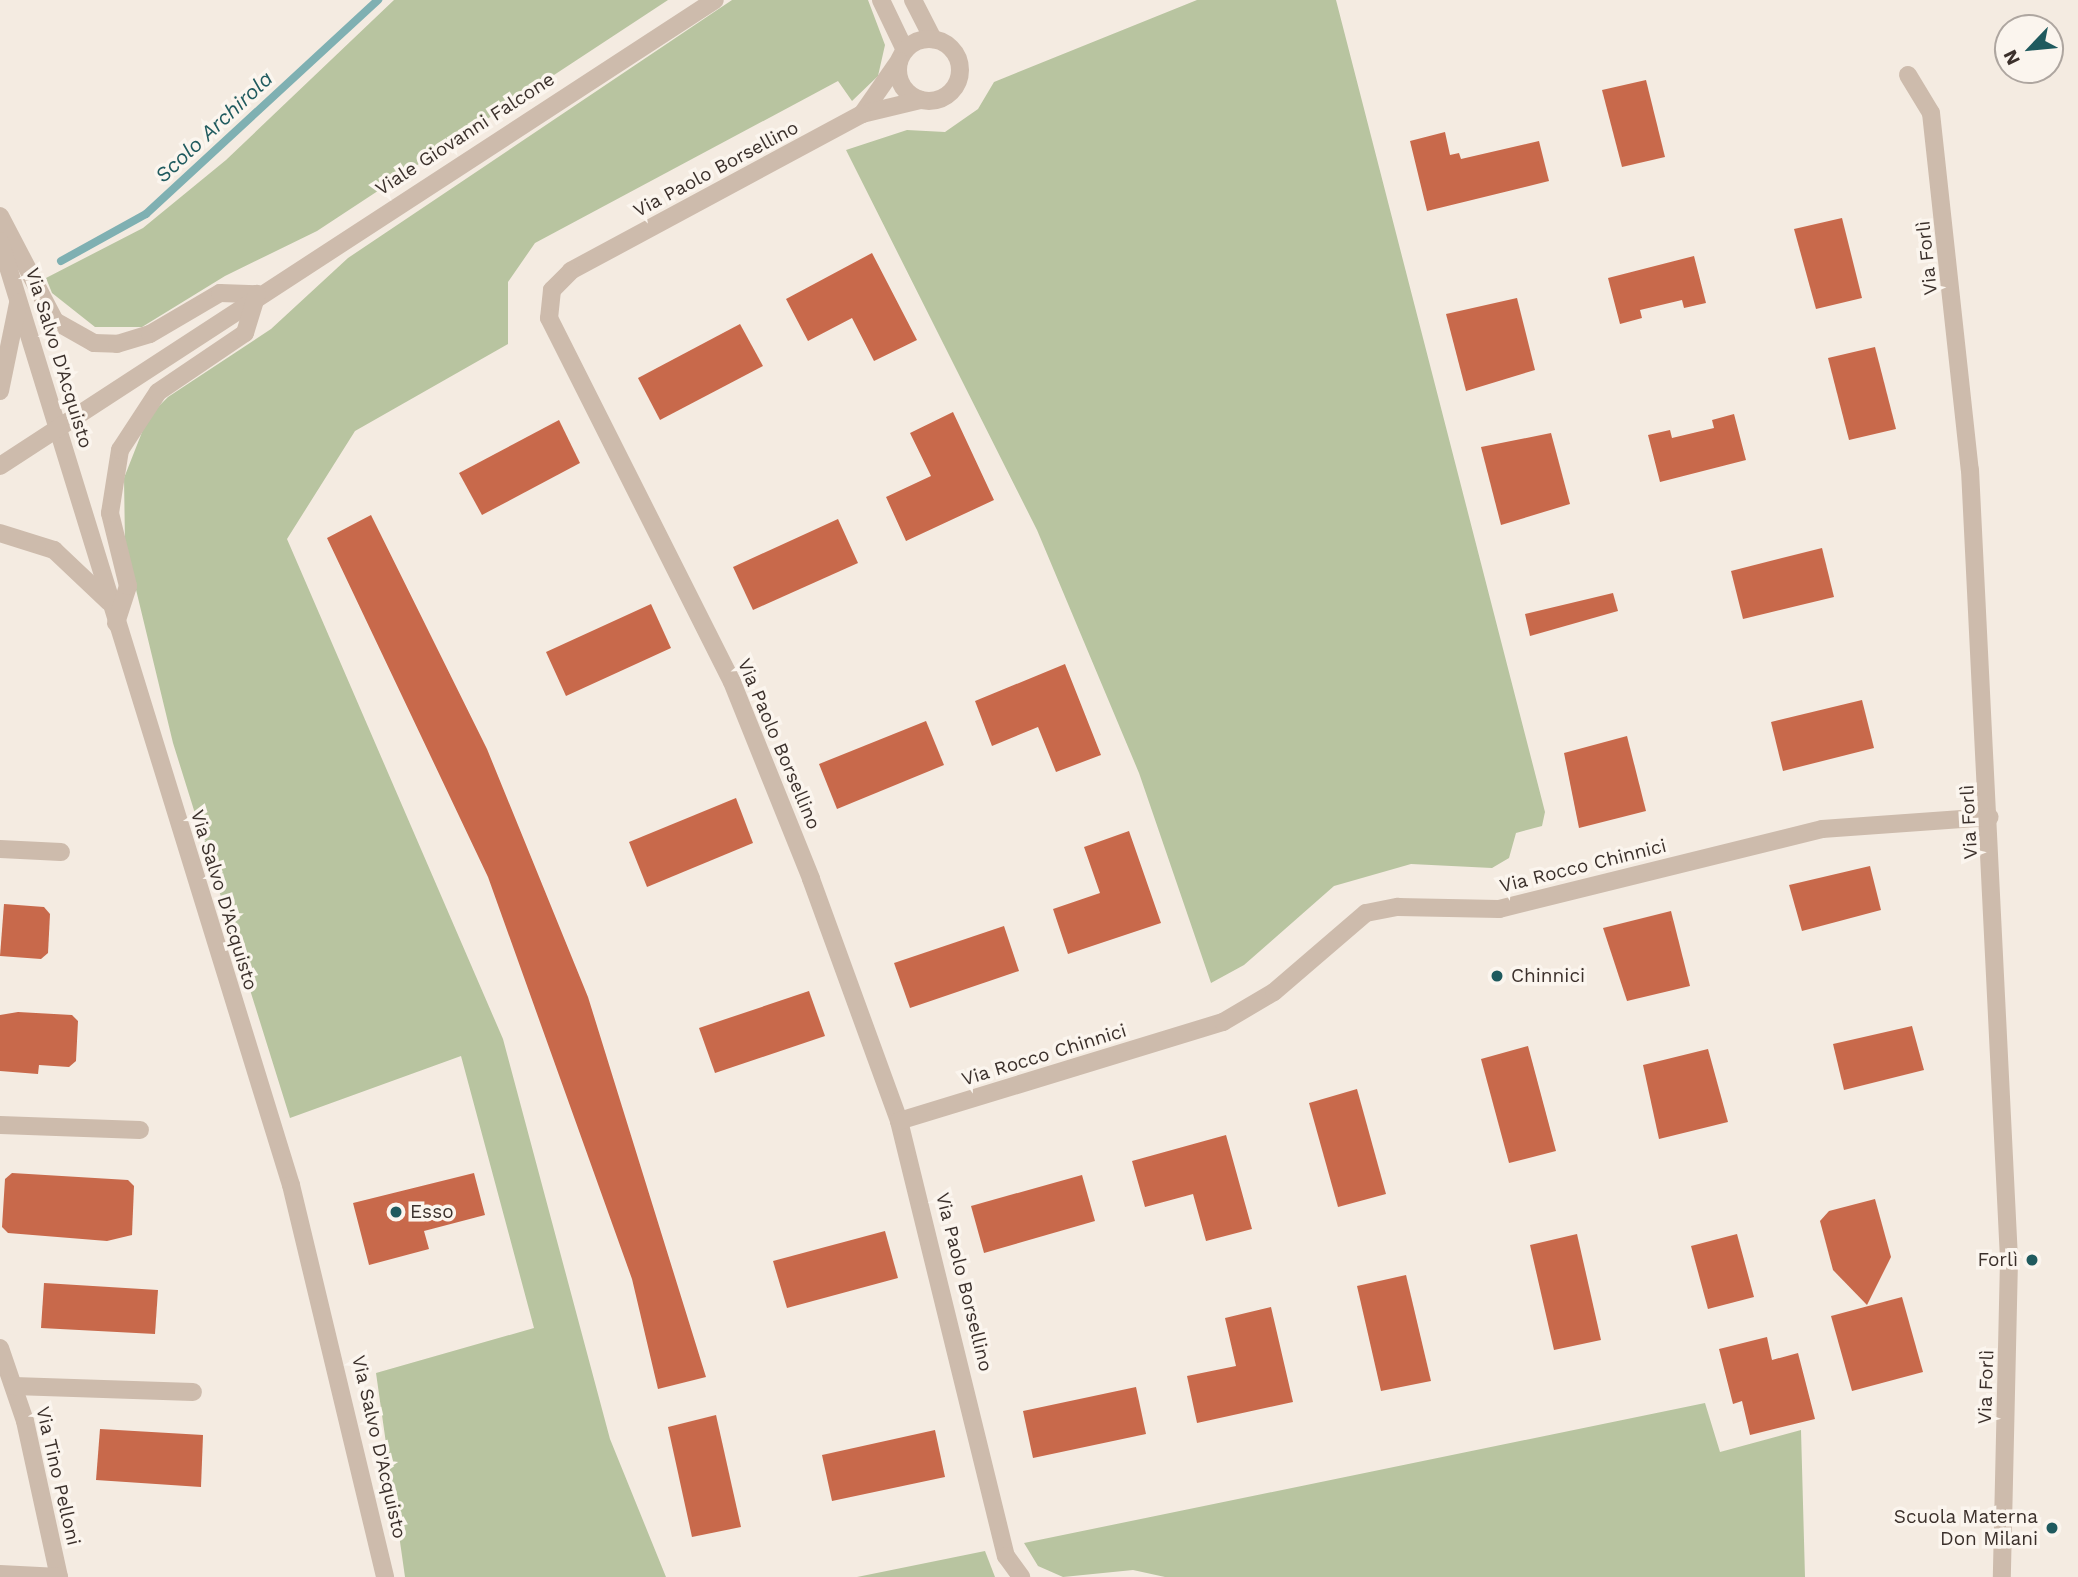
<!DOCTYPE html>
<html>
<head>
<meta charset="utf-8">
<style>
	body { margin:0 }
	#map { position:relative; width:2078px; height:1577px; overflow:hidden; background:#f4ebe1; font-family:"Work Sans",sans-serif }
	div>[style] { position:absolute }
	.green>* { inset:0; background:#b8c4a0 }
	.stream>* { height:8px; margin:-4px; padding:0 4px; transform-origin:4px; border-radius:4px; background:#7fb0b2 }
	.building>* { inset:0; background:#c8694b }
	.minor>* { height:18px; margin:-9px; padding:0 9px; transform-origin:9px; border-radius:9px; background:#cdbbac }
	.minor>.ring { margin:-9px; padding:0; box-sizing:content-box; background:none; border:18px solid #cdbbac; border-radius:50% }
	.dots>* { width:19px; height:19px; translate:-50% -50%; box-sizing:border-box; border:4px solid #fbf5ee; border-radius:50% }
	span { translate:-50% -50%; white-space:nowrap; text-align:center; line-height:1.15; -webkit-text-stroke:7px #fbf5ee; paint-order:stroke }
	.street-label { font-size:19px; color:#3b302b }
	.poi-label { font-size:19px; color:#3b302b }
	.left { translate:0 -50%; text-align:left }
	.right { translate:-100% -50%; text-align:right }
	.water-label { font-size:21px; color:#1f5a5e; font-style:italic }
	.north { position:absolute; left:1994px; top:14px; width:70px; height:70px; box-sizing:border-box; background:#fbf5ee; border:2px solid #aea6a0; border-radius:50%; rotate:244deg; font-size:19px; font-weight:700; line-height:28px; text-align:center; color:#3b302b }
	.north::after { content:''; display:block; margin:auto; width:24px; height:32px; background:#1f5a5e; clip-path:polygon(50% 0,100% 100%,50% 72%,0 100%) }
</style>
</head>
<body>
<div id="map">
	<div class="green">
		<i style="clip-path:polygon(394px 0,668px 0,317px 231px,225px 276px,142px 327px,95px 327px,52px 293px,46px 278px,143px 228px,226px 160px)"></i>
		<i style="clip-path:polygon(732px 0,868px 0,885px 45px,878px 76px,852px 101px,838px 81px,535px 243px,508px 282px,508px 344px,355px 431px,287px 539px,503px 1039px,610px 1439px,666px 1577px,405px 1577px,376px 1373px,534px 1328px,461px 1056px,290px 1118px,173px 743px,125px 544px,124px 478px,148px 417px,168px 397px,271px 329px,348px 258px)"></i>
		<i style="clip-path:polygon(1197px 0,1336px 0,1545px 812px,1542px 826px,1516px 833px,1509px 858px,1492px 868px,1411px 864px,1334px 886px,1244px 965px,1211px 983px,1139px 773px,1037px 530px,846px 150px,907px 130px,945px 132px,978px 109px,994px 82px)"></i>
		<i style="clip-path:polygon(1705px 1403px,1720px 1452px,1801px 1430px,1805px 1577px,1165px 1577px,1133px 1570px,1063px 1577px,1038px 1566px,1024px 1543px)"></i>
		<i style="clip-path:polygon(985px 1551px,995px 1577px,857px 1577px)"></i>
	</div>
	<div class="stream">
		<i style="left:61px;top:261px;width:97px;rotate:-28.9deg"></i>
		<i style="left:146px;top:214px;width:316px;rotate:-42.7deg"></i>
	</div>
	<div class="building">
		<i style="clip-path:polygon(1646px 80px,1665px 157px,1622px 167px,1602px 90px)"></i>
		<i style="clip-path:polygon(1445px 132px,1450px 155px,1459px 153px,1461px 159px,1539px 141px,1549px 181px,1427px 211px,1410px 141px)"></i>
		<i style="clip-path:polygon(1842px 218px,1862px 298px,1816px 309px,1794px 229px)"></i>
		<i style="clip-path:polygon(872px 253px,917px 340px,874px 361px,852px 318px,808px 341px,786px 299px)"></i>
		<i style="clip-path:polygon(1694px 256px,1706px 303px,1684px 308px,1682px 300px,1640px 310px,1642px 318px,1620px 324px,1608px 278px)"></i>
		<i style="clip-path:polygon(1517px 298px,1535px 370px,1466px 391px,1446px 314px)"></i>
		<i style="clip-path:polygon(740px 324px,763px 366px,660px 420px,638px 378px)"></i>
		<i style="clip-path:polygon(1875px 347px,1896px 429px,1849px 440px,1828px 358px)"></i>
		<i style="clip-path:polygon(953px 412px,994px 500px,906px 541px,886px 497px,931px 476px,910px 433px)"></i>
		<i style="clip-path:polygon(1734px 414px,1746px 460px,1660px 482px,1648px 435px,1670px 430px,1672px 438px,1714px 428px,1712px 420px)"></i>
		<i style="clip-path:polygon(559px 420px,580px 463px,482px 515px,459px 473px)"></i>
		<i style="clip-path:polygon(1551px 433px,1570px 504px,1501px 525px,1481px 447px)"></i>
		<i style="clip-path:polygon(371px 515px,487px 749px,588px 997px,706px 1377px,658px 1389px,632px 1279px,488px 877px,327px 538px)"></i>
		<i style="clip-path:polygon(838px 519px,858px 563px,753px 610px,733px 567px)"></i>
		<i style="clip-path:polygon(1822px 548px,1834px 597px,1743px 619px,1731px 571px)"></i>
		<i style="clip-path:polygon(1613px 593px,1618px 611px,1530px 636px,1525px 614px)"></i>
		<i style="clip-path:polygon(651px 604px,671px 648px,566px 696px,546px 652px)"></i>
		<i style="clip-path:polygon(1065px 664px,1101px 755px,1056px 772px,1038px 727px,992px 746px,975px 701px)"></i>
		<i style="clip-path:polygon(1862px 700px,1874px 748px,1783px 771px,1771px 722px)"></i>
		<i style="clip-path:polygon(926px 721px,944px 765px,837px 809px,819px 764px)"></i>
		<i style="clip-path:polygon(1627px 736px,1646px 811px,1579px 828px,1564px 753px)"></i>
		<i style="clip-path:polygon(736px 798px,753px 843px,647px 887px,629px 842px)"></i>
		<i style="clip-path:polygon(1129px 831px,1161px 923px,1068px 954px,1053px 909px,1100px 893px,1084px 847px)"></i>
		<i style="clip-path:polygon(1870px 866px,1881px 910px,1802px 931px,1789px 885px)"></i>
		<i style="clip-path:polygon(4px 904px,44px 907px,50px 914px,48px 953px,41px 959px,0 956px)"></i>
		<i style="clip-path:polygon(1671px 911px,1690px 986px,1627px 1001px,1603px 928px)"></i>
		<i style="clip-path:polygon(1004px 926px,1019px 971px,910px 1008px,894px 963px)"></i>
		<i style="clip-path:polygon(809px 991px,825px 1036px,715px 1073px,699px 1028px)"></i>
		<i style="clip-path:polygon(18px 1012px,72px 1015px,78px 1021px,76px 1061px,69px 1067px,39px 1065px,38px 1074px,0 1071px,0 1015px)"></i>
		<i style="clip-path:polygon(1912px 1026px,1924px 1070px,1844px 1090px,1833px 1044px)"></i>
		<i style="clip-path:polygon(1528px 1046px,1556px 1151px,1509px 1163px,1481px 1059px)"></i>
		<i style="clip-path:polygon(1708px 1049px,1728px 1122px,1659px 1139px,1643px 1065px)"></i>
		<i style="clip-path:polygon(1357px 1089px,1386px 1194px,1338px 1207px,1309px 1103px)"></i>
		<i style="clip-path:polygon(1226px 1135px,1252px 1229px,1206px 1241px,1193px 1194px,1145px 1207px,1132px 1161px)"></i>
		<i style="clip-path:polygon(12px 1173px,128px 1180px,134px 1186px,132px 1235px,107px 1241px,8px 1233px,2px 1227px,5px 1179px)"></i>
		<i style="clip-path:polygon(474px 1173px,485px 1215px,424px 1231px,429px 1249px,369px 1265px,353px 1203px)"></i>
		<i style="clip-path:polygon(1082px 1175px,1095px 1221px,984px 1253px,971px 1206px)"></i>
		<i style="clip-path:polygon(1875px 1199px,1891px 1257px,1867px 1305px,1833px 1270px,1820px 1221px,1829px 1211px)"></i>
		<i style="clip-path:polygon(885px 1231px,898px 1278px,787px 1308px,773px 1261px)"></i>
		<i style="clip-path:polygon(1577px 1234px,1601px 1340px,1554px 1350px,1530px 1245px)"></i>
		<i style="clip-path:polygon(1737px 1234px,1754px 1297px,1708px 1309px,1691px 1246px)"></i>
		<i style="clip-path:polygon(1406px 1275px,1431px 1381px,1381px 1391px,1357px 1286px)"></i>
		<i style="clip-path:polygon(44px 1283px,158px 1290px,155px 1334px,41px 1328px)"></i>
		<i style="clip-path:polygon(1902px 1297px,1923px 1372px,1852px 1391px,1831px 1316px)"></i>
		<i style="clip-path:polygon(1271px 1307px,1293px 1402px,1197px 1423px,1187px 1376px,1236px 1366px,1225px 1318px)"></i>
		<i style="clip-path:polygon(1767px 1337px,1772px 1360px,1798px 1353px,1815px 1419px,1750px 1435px,1742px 1401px,1733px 1404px,1719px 1349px)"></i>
		<i style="clip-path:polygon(1136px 1387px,1146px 1434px,1033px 1458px,1023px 1411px)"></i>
		<i style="clip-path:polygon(716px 1415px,741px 1527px,692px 1537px,668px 1427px)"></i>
		<i style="clip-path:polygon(100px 1429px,203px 1435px,201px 1487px,96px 1480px)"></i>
		<i style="clip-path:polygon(935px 1430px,945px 1477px,832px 1501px,822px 1455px)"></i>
	</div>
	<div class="minor">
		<i style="left:881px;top:0;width:55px;rotate:64.4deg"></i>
		<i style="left:913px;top:0;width:44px;rotate:62.9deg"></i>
		<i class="ring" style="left:898px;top:39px;width:44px;height:44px"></i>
		<i style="left:899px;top:61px;width:65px;rotate:124.9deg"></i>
		<i style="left:862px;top:114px;width:60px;rotate:-13.6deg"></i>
		<i style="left:1908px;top:75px;width:44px;rotate:58.8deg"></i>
		<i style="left:1931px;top:113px;width:359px;rotate:83.8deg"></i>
		<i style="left:1970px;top:470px;width:791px;rotate:87.17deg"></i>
		<i style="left:2009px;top:1260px;width:317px;rotate:91.3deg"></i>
		<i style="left:862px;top:114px;width:331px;rotate:151.7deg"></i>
		<i style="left:571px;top:271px;width:27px;rotate:135deg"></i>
		<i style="left:552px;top:290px;width:28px;rotate:96deg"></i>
		<i style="left:549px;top:318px;width:407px;rotate:63.3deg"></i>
		<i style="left:732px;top:682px;width:212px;rotate:68.1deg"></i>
		<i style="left:811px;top:879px;width:258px;rotate:70deg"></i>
		<i style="left:899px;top:1121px;width:448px;rotate:76.2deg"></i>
		<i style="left:1006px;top:1556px;width:26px;rotate:54deg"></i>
		<i style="left:0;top:216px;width:119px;rotate:62.4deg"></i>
		<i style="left:55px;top:321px;width:45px;rotate:29.4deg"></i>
		<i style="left:94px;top:343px;width:23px;rotate:2deg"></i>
		<i style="left:117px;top:344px;width:34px;rotate:-17deg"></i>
		<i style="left:150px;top:334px;width:81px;rotate:-30.4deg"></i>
		<i style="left:220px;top:293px;width:37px;rotate:2deg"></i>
		<i style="left:0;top:241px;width:988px;rotate:72.87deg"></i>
		<i style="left:291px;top:1185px;width:403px;rotate:76.5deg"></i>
		<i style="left:0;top:391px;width:90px;rotate:-78.4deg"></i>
		<i style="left:0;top:466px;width:853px;rotate:-33.09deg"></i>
		<i style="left:0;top:533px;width:57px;rotate:17.5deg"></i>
		<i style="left:54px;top:550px;width:76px;rotate:43.4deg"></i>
		<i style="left:116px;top:623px;width:39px;rotate:-72deg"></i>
		<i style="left:128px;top:586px;width:75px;rotate:-103.9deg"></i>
		<i style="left:110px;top:513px;width:64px;rotate:-81deg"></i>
		<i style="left:120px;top:450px;width:69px;rotate:-56.8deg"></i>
		<i style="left:158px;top:392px;width:105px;rotate:-34.1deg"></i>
		<i style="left:245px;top:333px;width:41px;rotate:-72.9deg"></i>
		<i style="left:0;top:849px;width:61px;rotate:2.8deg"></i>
		<i style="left:899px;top:1121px;width:339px;rotate:-17deg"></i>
		<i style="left:1223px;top:1022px;width:59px;rotate:-30.5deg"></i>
		<i style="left:1274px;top:992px;width:121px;rotate:-40.7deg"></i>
		<i style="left:1366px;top:913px;width:33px;rotate:-11deg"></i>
		<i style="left:1398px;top:907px;width:101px;rotate:1.1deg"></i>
		<i style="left:1499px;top:909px;width:333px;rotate:-13.9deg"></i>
		<i style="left:1822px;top:829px;width:168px;rotate:-4.1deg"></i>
		<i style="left:0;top:1125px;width:140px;rotate:2deg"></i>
		<i style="left:0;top:1348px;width:77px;rotate:71.1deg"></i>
		<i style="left:25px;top:1421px;width:160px;rotate:77.7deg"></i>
		<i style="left:59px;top:1577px;width:59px;rotate:-177.1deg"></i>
		<i style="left:14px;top:1386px;width:179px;rotate:1.9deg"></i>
	</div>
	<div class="dots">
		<i style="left:1497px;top:976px;background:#1f5a5e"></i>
		<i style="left:396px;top:1212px;background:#1f5a5e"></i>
		<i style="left:2032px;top:1260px;background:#1f5a5e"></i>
		<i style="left:2052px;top:1528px;background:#1f5a5e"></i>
	</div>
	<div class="street-label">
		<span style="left:465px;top:134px;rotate:-33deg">Viale Giovanni Falcone</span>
		<span style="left:716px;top:169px;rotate:-28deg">Via Paolo Borsellino</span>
		<span style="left:1927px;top:258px;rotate:-96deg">Via Forlì</span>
		<span style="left:59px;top:358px;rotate:73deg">Via Salvo D'Acquisto</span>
		<span style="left:779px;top:744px;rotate:67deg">Via Paolo Borsellino</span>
		<span style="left:1969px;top:822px;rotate:-93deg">Via Forlì</span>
		<span style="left:1583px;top:866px;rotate:-14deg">Via Rocco Chinnici</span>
		<span style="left:224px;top:900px;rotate:73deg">Via Salvo D'Acquisto</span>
		<span style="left:1044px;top:1055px;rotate:-17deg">Via Rocco Chinnici</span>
		<span style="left:964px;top:1282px;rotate:76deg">Via Paolo Borsellino</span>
		<span style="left:1986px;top:1387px;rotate:-88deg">Via Forlì</span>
		<span style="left:379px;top:1447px;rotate:77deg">Via Salvo D'Acquisto</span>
		<span style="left:58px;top:1476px;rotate:77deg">Via Tino Pelloni</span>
	</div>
	<div class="poi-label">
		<span class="left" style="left:1511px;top:976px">Chinnici</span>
		<span class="left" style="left:410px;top:1212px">Esso</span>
		<span class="right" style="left:2018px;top:1260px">Forlì</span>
		<span class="right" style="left:2038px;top:1528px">Scuola Materna<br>Don Milani</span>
	</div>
	<div class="water-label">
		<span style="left:214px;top:127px;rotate:-43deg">Scolo Archirola</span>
	</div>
	<div class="north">N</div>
</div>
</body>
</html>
